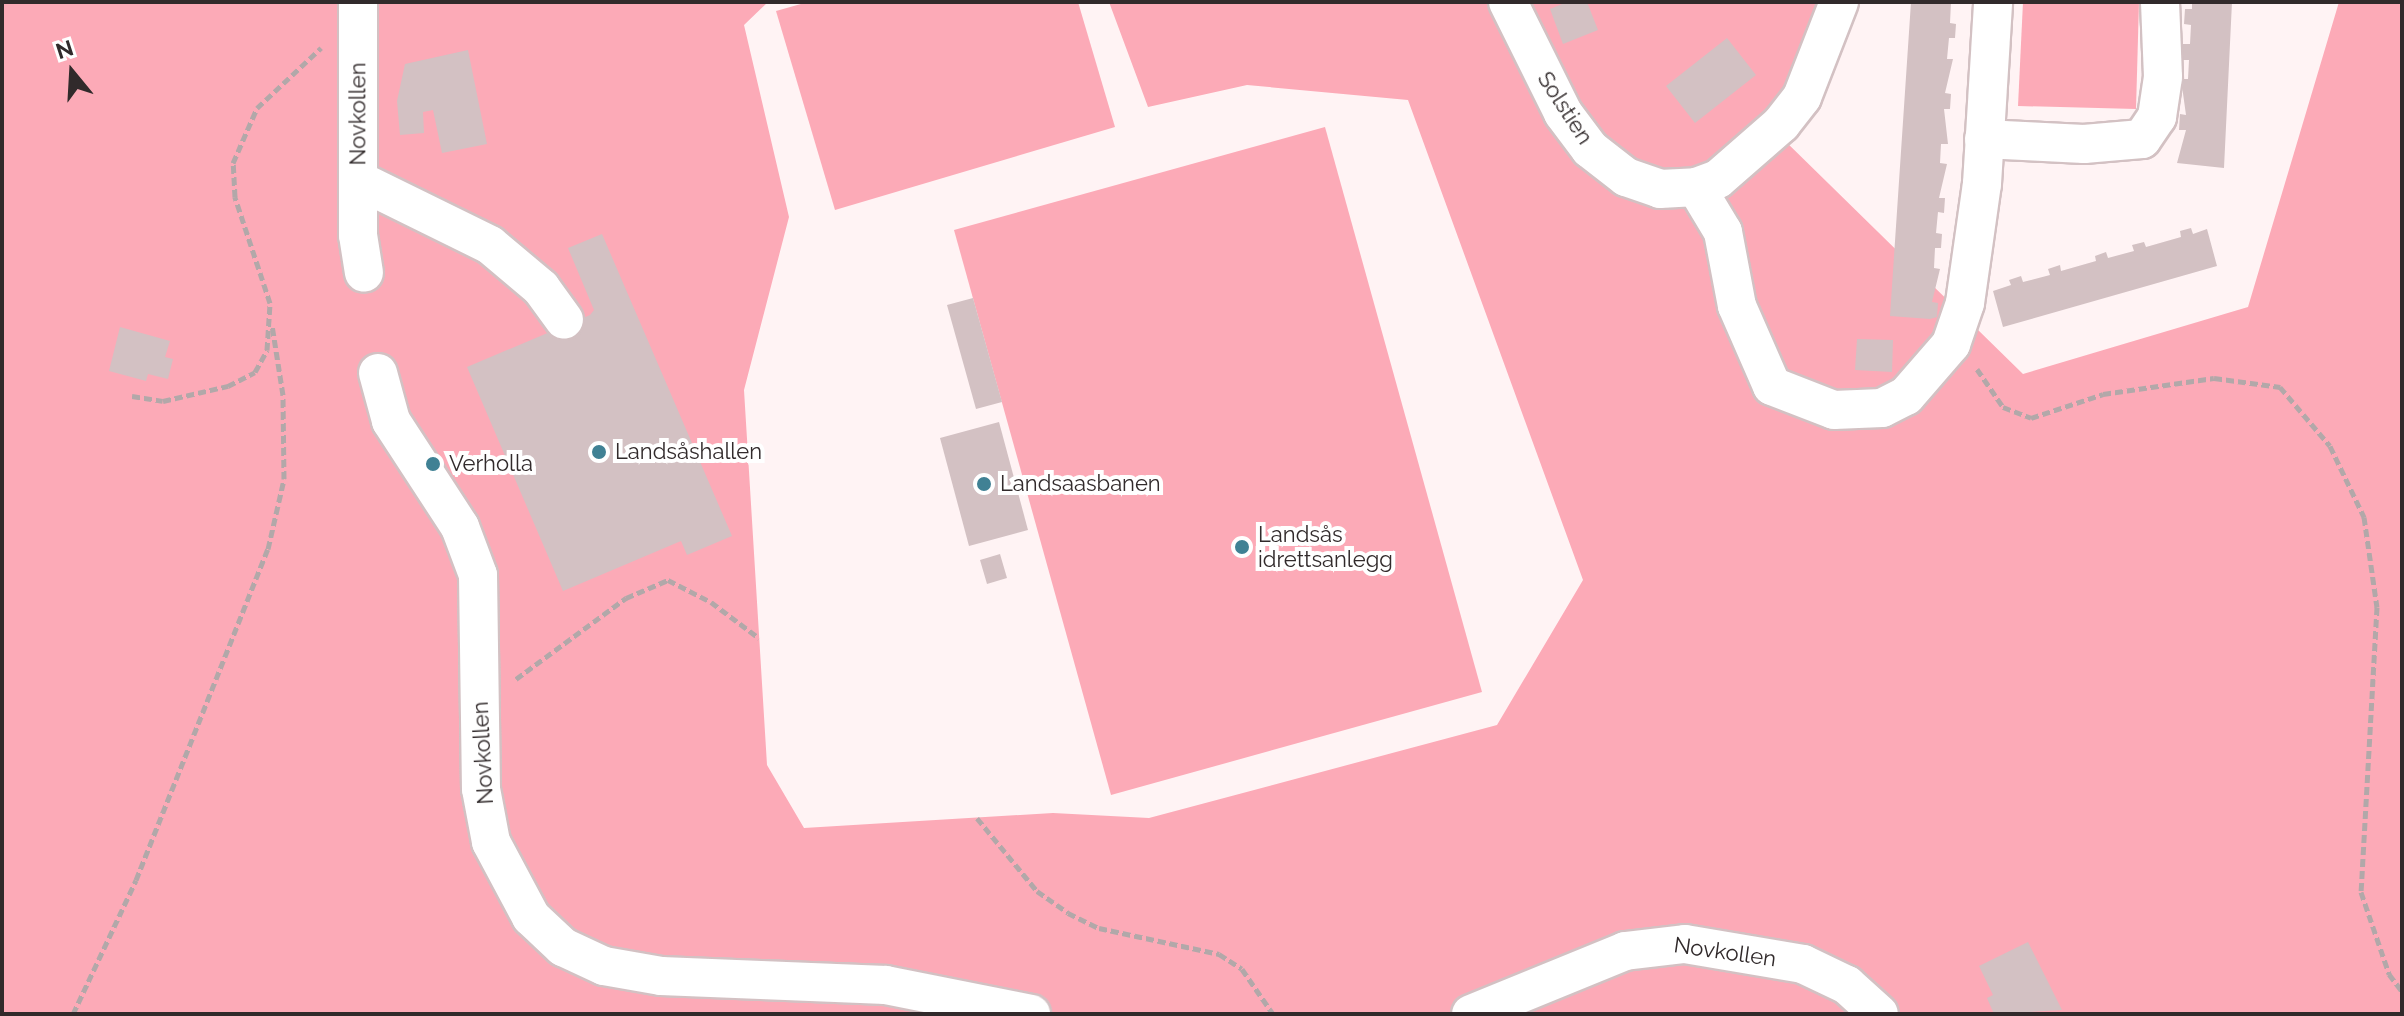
<!DOCTYPE html>
<html>
<head>
<meta charset="utf-8">
<style>
	body { margin:0 }
	#map { position:relative; width:2404px; height:1016px; overflow:hidden; background:#fff3f4; font-family:Raleway,sans-serif }
	div>[style] { position:absolute }
	.green>* { inset:0; background:#fcaab7 }
	.building>* { inset:0; background:#d3c1c3 }
	.path>* { height:5px; margin-top:-2.5px; transform-origin:0; background:repeating-linear-gradient(90deg,#b2a8a9 0 8px,transparent 0 12px) }
	.roads { filter:drop-shadow(2px 0 #d3c1c3) drop-shadow(-2px 0 #d3c1c3) drop-shadow(0 2px #d3c1c3) drop-shadow(0 -2px #d3c1c3) }
	.minor>* { height:38px; margin:-19px; padding:0 19px; transform-origin:19px; border-radius:19px; background:#fff }
	.dots>* { width:22px; height:22px; translate:-50% -50%; box-sizing:border-box; border:4px solid #fff; border-radius:50% }
	span { translate:-50% -50%; white-space:nowrap; text-align:center; line-height:1.15; -webkit-text-stroke:8px #fff; paint-order:stroke }
	.street-label { font-size:22px; color:#312a2b }
	.poi-label { font-size:22px; color:#312a2b }
	.left { translate:0 -50%; text-align:left }
	.frame { position:absolute; inset:0; border:4px solid #312a2b; pointer-events:none }
	.north { position:absolute; left:32px; top:32px; width:80px; height:80px; -webkit-text-stroke:6px #fff; paint-order:stroke; rotate:342deg; font-size:22px; font-weight:700; line-height:32px; text-align:center; color:#312a2b }
	.north::after { content:''; display:block; margin:auto; width:28px; height:36px; background:#312a2b; clip-path:polygon(50% 0,100% 100%,50% 72%,0 100%) }
</style>
</head>
<body>
<div id="map">
	<div class="green">
		<i style="clip-path:polygon(2px 2px,768px 2px,744px 25px,789px 217px,744px 390px,767px 765px,804px 828px,1053px 813px,1149px 818px,1497px 725px,1583px 580px,1408px 100px,1247px 85px,1148px 107px,1109px 2px,1818px 2px,1780px 136px,2023px 374px,2248px 307px,2339px 2px,2402px 2px,2402px 1014px,2px 1014px)"></i>
		<i style="clip-path:polygon(808px 2px,1078px 2px,1115px 127px,835px 210px,776px 11px)"></i>
		<i style="clip-path:polygon(2023px 2px,2139px 2px,2136px 109px,2018px 106px)"></i>
		<i style="clip-path:polygon(1325px 127px,1482px 692px,1111px 795px,954px 230px)"></i>
	</div>
	<div class="building">
		<i style="clip-path:polygon(1567px 2px,1587px 2px,1598px 30px,1563px 44px,1550px 9px)"></i>
		<i style="clip-path:polygon(1911px 2px,1951px 2px,1950px 23px,1956px 24px,1955px 38px,1949px 38px,1947px 59px,1953px 59px,1945px 93px,1951px 94px,1950px 109px,1944px 109px,1948px 144px,1941px 144px,1940px 163px,1947px 164px,1939px 198px,1945px 198px,1944px 213px,1938px 212px,1936px 233px,1942px 234px,1941px 248px,1935px 248px,1934px 268px,1940px 269px,1932px 302px,1938px 303px,1937px 317px,1930px 319px,1890px 316px)"></i>
		<i style="clip-path:polygon(2192px 2px,2232px 2px,2224px 168px,2177px 163px,2186px 130px,2179px 130px,2180px 114px,2186px 115px,2181px 79px,2188px 79px,2189px 60px,2182px 60px,2183px 44px,2190px 44px,2191px 25px,2184px 24px,2185px 9px,2192px 9px)"></i>
		<i style="clip-path:polygon(1727px 38px,1756px 75px,1695px 123px,1666px 86px)"></i>
		<i style="clip-path:polygon(468px 50px,487px 144px,442px 153px,433px 110px,423px 112px,424px 133px,400px 135px,397px 101px,405px 64px)"></i>
		<i style="clip-path:polygon(2191px 228px,2193px 234px,2207px 229px,2217px 266px,2003px 327px,1993px 291px,2011px 285px,2009px 280px,2021px 276px,2023px 282px,2050px 275px,2048px 269px,2060px 265px,2061px 271px,2096px 261px,2095px 256px,2106px 252px,2108px 258px,2134px 251px,2132px 245px,2144px 242px,2146px 247px,2181px 237px,2180px 231px)"></i>
		<i style="clip-path:polygon(602px 234px,732px 536px,687px 555px,681px 541px,563px 591px,467px 367px,590px 315px,594px 310px,568px 248px)"></i>
		<i style="clip-path:polygon(973px 298px,1002px 402px,976px 409px,947px 305px)"></i>
		<i style="clip-path:polygon(120px 327px,170px 341px,165px 357px,173px 359px,168px 379px,148px 374px,146px 381px,109px 371px)"></i>
		<i style="clip-path:polygon(1857px 339px,1893px 340px,1892px 372px,1855px 370px)"></i>
		<i style="clip-path:polygon(999px 422px,1028px 530px,969px 546px,940px 438px)"></i>
		<i style="clip-path:polygon(1000px 554px,1007px 578px,987px 584px,980px 560px)"></i>
		<i style="clip-path:polygon(2028px 942px,2062px 1010px,1994px 1014px,1987px 998px,1993px 995px,1979px 966px)"></i>
	</div>
	<div class="path">
		<i style="left:1977px;top:369px;width:46px;rotate:55.6deg"></i>
		<i style="left:2003px;top:407px;width:30px;rotate:21deg"></i>
		<i style="left:2031px;top:418px;width:76px;rotate:-18.4deg"></i>
		<i style="left:2103px;top:394px;width:112px;rotate:-8.2deg"></i>
		<i style="left:2214px;top:378px;width:67px;rotate:7.8deg"></i>
		<i style="left:2280px;top:387px;width:77px;rotate:49.7deg"></i>
		<i style="left:2330px;top:446px;width:79px;rotate:64.4deg"></i>
		<i style="left:2364px;top:517px;width:91px;rotate:81.8deg"></i>
		<i style="left:2377px;top:607px;width:285px;rotate:93.2deg"></i>
		<i style="left:2361px;top:892px;width:87px;rotate:71.1deg"></i>
		<i style="left:2389px;top:974px;width:21px;rotate:53deg"></i>
		<i style="left:132px;top:396px;width:31px;rotate:9deg"></i>
		<i style="left:163px;top:401px;width:67px;rotate:-13deg"></i>
		<i style="left:228px;top:386px;width:30px;rotate:-27deg"></i>
		<i style="left:255px;top:372px;width:25px;rotate:-61deg"></i>
		<i style="left:267px;top:350px;width:47px;rotate:-86.3deg"></i>
		<i style="left:270px;top:303px;width:112px;rotate:-108.3deg"></i>
		<i style="left:235px;top:197px;width:34px;rotate:-93deg"></i>
		<i style="left:233px;top:163px;width:60px;rotate:-66.4deg"></i>
		<i style="left:257px;top:108px;width:88px;rotate:-43.2deg"></i>
		<i style="left:516px;top:679px;width:137px;rotate:-36.4deg"></i>
		<i style="left:626px;top:598px;width:46px;rotate:-23.2deg"></i>
		<i style="left:668px;top:580px;width:48px;rotate:27.1deg"></i>
		<i style="left:711px;top:602px;width:60px;rotate:36.9deg"></i>
		<i style="left:977px;top:818px;width:94px;rotate:50.6deg"></i>
		<i style="left:1037px;top:891px;width:38px;rotate:35deg"></i>
		<i style="left:1068px;top:913px;width:34px;rotate:26deg"></i>
		<i style="left:1099px;top:928px;width:123px;rotate:12.2deg"></i>
		<i style="left:1219px;top:954px;width:27px;rotate:33deg"></i>
		<i style="left:1242px;top:969px;width:55px;rotate:55.4deg"></i>
		<i style="left:73px;top:1014px;width:148px;rotate:-64.8deg"></i>
		<i style="left:136px;top:880px;width:356px;rotate:-68.3deg"></i>
		<i style="left:268px;top:549px;width:72px;rotate:-77.1deg"></i>
		<i style="left:284px;top:479px;width:84px;rotate:-90.7deg"></i>
		<i style="left:283px;top:395px;width:71px;rotate:-98.9deg"></i>
	</div>
	<div class="roads">
		<div class="minor">
			<i style="left:358px;top:2px;width:233px;rotate:90deg"></i>
			<i style="left:358px;top:235px;width:38px;rotate:81deg"></i>
			<i style="left:1508px;top:2px;width:124px;rotate:63.6deg"></i>
			<i style="left:1563px;top:113px;width:45px;rotate:53.1deg"></i>
			<i style="left:1590px;top:149px;width:46px;rotate:37.9deg"></i>
			<i style="left:1626px;top:177px;width:36px;rotate:19deg"></i>
			<i style="left:1660px;top:189px;width:36px;rotate:-3deg"></i>
			<i style="left:1696px;top:187px;width:23px;rotate:-20deg"></i>
			<i style="left:1718px;top:179px;width:84px;rotate:-41.1deg"></i>
			<i style="left:1781px;top:124px;width:34px;rotate:-52deg"></i>
			<i style="left:1802px;top:97px;width:102px;rotate:-68.7deg"></i>
			<i style="left:1984px;top:139px;width:100px;rotate:2.9deg"></i>
			<i style="left:2084px;top:144px;width:58px;rotate:-4.9deg"></i>
			<i style="left:2142px;top:139px;width:27px;rotate:-56deg"></i>
			<i style="left:2157px;top:117px;width:40px;rotate:-81.5deg"></i>
			<i style="left:2163px;top:77px;width:75px;rotate:-92.3deg"></i>
			<i style="left:358px;top:180px;width:147px;rotate:26.2deg"></i>
			<i style="left:490px;top:245px;width:67px;rotate:40.1deg"></i>
			<i style="left:541px;top:288px;width:39px;rotate:54deg"></i>
			<i style="left:1696px;top:187px;width:52px;rotate:59deg"></i>
			<i style="left:1723px;top:232px;width:75px;rotate:79.3deg"></i>
			<i style="left:1737px;top:306px;width:87px;rotate:66.4deg"></i>
			<i style="left:1772px;top:386px;width:66px;rotate:21.2deg"></i>
			<i style="left:1834px;top:410px;width:48px;rotate:-2.4deg"></i>
			<i style="left:1882px;top:408px;width:27px;rotate:-27deg"></i>
			<i style="left:1906px;top:396px;width:69px;rotate:-49.1deg"></i>
			<i style="left:1951px;top:344px;width:43px;rotate:-71.1deg"></i>
			<i style="left:1965px;top:303px;width:120px;rotate:-81.9deg"></i>
			<i style="left:1982px;top:184px;width:182px;rotate:-86.5deg"></i>
			<i style="left:378px;top:373px;width:50px;rotate:74.8deg"></i>
			<i style="left:391px;top:421px;width:126px;rotate:56.9deg"></i>
			<i style="left:460px;top:527px;width:51px;rotate:69.4deg"></i>
			<i style="left:478px;top:575px;width:214px;rotate:89.2deg"></i>
			<i style="left:481px;top:789px;width:54px;rotate:79.3deg"></i>
			<i style="left:491px;top:842px;width:85px;rotate:61.9deg"></i>
			<i style="left:531px;top:917px;width:44px;rotate:43.2deg"></i>
			<i style="left:563px;top:947px;width:45px;rotate:24.9deg"></i>
			<i style="left:604px;top:966px;width:58px;rotate:10deg"></i>
			<i style="left:661px;top:976px;width:225px;rotate:2.3deg"></i>
			<i style="left:886px;top:985px;width:148px;rotate:11.3deg"></i>
			<i style="left:1471px;top:1014px;width:166px;rotate:-22.2deg"></i>
			<i style="left:1625px;top:951px;width:60px;rotate:-6.7deg"></i>
			<i style="left:1685px;top:944px;width:120px;rotate:9.6deg"></i>
			<i style="left:1803px;top:964px;width:49px;rotate:25.5deg"></i>
			<i style="left:1847px;top:985px;width:43px;rotate:42.2deg"></i>
		</div>
	</div>
	<div class="dots">
		<i style="left:599px;top:452px;background:#408194"></i>
		<i style="left:433px;top:464px;background:#408194"></i>
		<i style="left:984px;top:484px;background:#408194"></i>
		<i style="left:1242px;top:547px;background:#408194"></i>
	</div>
	<div class="street-label">
		<span style="left:1565px;top:108px;rotate:57deg">Solstien</span>
		<span style="left:358px;top:114px;rotate:-90deg">Novkollen</span>
		<span style="left:483px;top:753px;rotate:-93deg">Novkollen</span>
		<span style="left:1725px;top:952px;rotate:8deg">Novkollen</span>
	</div>
	<div class="poi-label">
		<span class="left" style="left:615px;top:452px">Landsåshallen</span>
		<span class="left" style="left:449px;top:464px">Verholla</span>
		<span class="left" style="left:1000px;top:484px">Landsaasbanen</span>
		<span class="left" style="left:1258px;top:547px">Landsås<br>idrettsanlegg</span>
	</div>
	<div class="frame"></div>
	<div class="north">N</div>
</div>
</body>
</html>
